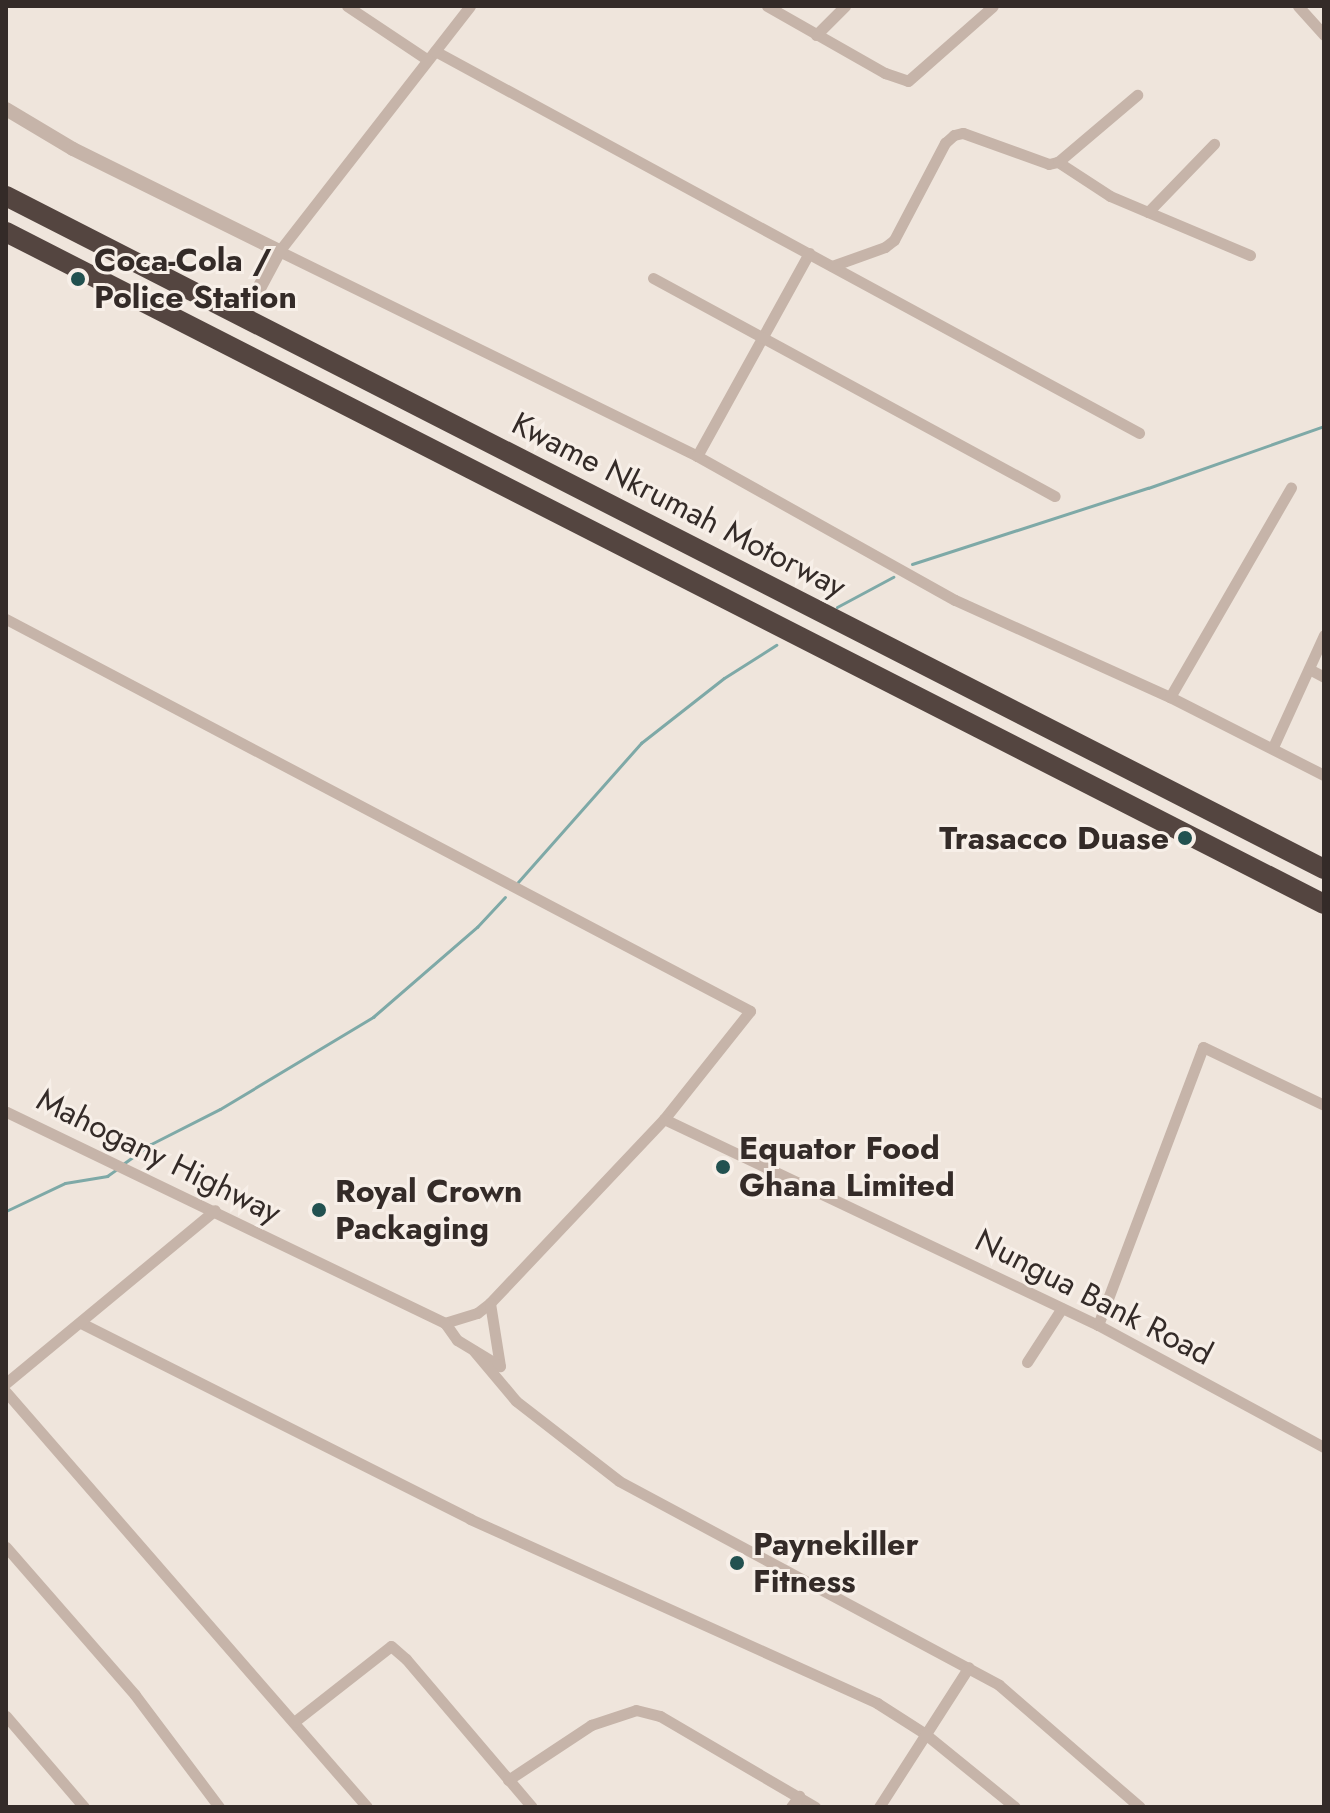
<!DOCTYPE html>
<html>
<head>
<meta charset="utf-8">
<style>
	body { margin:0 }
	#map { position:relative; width:1330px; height:1813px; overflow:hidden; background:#efe5dc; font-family:Jost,sans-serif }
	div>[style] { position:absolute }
	.stream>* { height:3px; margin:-1.5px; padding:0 1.5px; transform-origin:1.5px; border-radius:1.5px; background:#7ea9a7 }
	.minor>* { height:11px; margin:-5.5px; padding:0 5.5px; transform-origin:5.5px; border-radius:5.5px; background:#c6b4a9 }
	.tertiary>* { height:14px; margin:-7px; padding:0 7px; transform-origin:7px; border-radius:7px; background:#c6b4a9 }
	.motorway>* { height:20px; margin:-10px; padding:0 10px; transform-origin:10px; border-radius:10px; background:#544540 }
	.dots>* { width:22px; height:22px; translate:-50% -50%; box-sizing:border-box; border:4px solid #f7efe8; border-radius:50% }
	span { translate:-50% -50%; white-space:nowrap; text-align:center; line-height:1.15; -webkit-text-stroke:6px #f7efe8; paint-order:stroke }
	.poi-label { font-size:32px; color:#342b28; font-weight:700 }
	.left { translate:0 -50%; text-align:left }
	.right { translate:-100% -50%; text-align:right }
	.street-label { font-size:32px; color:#342b28 }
	.frame { position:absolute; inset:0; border:8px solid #342b28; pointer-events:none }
</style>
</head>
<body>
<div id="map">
	<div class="stream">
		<i style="left:912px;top:564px;width:248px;rotate:-17.9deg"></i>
		<i style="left:1148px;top:488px;width:187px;rotate:-19.4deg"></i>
		<i style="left:837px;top:607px;width:64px;rotate:-28.2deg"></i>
		<i style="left:518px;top:882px;width:186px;rotate:-48.5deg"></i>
		<i style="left:641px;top:743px;width:105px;rotate:-38.1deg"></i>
		<i style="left:724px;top:678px;width:62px;rotate:-32.4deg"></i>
		<i style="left:123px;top:1164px;width:34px;rotate:-36deg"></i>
		<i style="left:151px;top:1144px;width:77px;rotate:-26.9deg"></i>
		<i style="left:220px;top:1109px;width:179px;rotate:-31deg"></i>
		<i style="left:373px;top:1017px;width:138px;rotate:-40.9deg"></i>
		<i style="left:477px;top:927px;width:41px;rotate:-47deg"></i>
		<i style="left:6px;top:1211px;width:65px;rotate:-25.4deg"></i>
		<i style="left:65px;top:1183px;width:43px;rotate:-9.5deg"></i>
		<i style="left:107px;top:1176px;width:12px;rotate:-35deg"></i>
	</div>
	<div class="minor">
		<i style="left:347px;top:6px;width:97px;rotate:33.7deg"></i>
		<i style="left:470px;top:6px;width:311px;rotate:127.9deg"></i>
		<i style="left:279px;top:251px;width:466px;rotate:26.1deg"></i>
		<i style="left:697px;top:456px;width:232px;rotate:-61.1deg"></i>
		<i style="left:767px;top:6px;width:136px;rotate:29.6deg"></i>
		<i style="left:885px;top:73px;width:24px;rotate:19deg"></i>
		<i style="left:908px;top:81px;width:113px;rotate:-41.4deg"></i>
		<i style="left:1298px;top:6px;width:39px;rotate:48deg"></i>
		<i style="left:816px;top:35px;width:41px;rotate:-45deg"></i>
		<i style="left:435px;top:51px;width:801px;rotate:28.48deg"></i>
		<i style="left:1058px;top:162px;width:62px;rotate:33.2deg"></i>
		<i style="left:1110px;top:196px;width:152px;rotate:22.9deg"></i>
		<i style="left:1148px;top:212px;width:95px;rotate:-45.9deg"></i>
		<i style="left:832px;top:266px;width:56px;rotate:-19.7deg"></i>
		<i style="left:885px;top:247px;width:11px;rotate:-38deg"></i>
		<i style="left:894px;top:240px;width:110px;rotate:-62.3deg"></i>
		<i style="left:945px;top:143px;width:12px;rotate:-42deg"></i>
		<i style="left:954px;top:135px;width:9px;rotate:-13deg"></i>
		<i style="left:963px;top:133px;width:91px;rotate:19.8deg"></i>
		<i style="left:1049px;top:164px;width:9px;rotate:-13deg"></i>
		<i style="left:1058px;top:162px;width:104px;rotate:-40.3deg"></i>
		<i style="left:653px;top:278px;width:457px;rotate:28.5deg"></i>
		<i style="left:697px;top:456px;width:295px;rotate:29.2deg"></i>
		<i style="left:955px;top:600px;width:236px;rotate:24.3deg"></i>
		<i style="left:1170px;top:697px;width:173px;rotate:26.9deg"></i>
		<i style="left:6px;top:619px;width:841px;rotate:27.78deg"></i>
		<i style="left:750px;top:1011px;width:138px;rotate:128.5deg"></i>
		<i style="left:664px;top:1119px;width:253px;rotate:133.4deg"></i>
		<i style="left:490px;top:1303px;width:16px;rotate:142deg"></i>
		<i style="left:477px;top:1313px;width:34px;rotate:163deg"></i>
		<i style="left:445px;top:1323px;width:487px;rotate:-154.3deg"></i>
		<i style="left:1309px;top:669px;width:17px;rotate:28deg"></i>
		<i style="left:1170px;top:697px;width:242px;rotate:-60deg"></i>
		<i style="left:1273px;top:747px;width:123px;rotate:-65.5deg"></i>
		<i style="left:664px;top:1119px;width:480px;rotate:25.4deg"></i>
		<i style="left:1098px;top:1325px;width:257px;rotate:28.4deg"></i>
		<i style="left:490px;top:1303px;width:64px;rotate:81deg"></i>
		<i style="left:81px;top:1323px;width:436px;rotate:26.7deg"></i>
		<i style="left:470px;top:1519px;width:447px;rotate:24.3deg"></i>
		<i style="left:877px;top:1703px;width:56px;rotate:32.6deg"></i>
		<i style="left:924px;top:1733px;width:117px;rotate:39.1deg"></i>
		<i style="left:445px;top:1323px;width:21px;rotate:55deg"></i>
		<i style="left:457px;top:1340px;width:50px;rotate:31.2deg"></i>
		<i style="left:1098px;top:1325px;width:297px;rotate:-69.3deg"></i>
		<i style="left:1203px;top:1047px;width:134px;rotate:25.6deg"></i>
		<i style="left:474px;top:1351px;width:65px;rotate:50deg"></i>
		<i style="left:516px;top:1401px;width:130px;rotate:37.8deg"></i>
		<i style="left:619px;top:1481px;width:431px;rotate:28.2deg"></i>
		<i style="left:999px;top:1685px;width:186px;rotate:40.9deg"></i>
		<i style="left:1027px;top:1362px;width:64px;rotate:-57.1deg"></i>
		<i style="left:6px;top:1383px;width:271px;rotate:-39.6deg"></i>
		<i style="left:6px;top:1392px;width:550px;rotate:48.98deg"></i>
		<i style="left:6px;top:1547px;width:196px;rotate:48.9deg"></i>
		<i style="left:135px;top:1695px;width:140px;rotate:53.1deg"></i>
		<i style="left:6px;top:1716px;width:120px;rotate:49.4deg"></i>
		<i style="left:294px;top:1722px;width:123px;rotate:-38.1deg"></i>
		<i style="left:391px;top:1646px;width:20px;rotate:41deg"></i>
		<i style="left:406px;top:1659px;width:194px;rotate:49.6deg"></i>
		<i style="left:508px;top:1780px;width:100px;rotate:-33.5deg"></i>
		<i style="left:591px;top:1725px;width:47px;rotate:-18.4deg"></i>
		<i style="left:636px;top:1710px;width:25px;rotate:14deg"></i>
		<i style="left:660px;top:1716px;width:180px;rotate:30.4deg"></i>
		<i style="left:791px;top:1807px;width:14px;rotate:-54deg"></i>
		<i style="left:879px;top:1807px;width:166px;rotate:-57.3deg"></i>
	</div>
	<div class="tertiary">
		<i style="left:6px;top:109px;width:78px;rotate:30.8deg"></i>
		<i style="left:73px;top:149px;width:230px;rotate:26.3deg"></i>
		<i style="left:279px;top:251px;width:76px;rotate:118.2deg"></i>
	</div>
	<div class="motorway">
		<i style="left:6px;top:196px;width:1480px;rotate:27.05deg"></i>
		<i style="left:6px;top:232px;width:1479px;rotate:27.02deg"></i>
	</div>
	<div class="dots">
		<i style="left:78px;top:279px;background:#225150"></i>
		<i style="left:1185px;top:838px;background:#225150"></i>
		<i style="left:723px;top:1167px;background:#225150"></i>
		<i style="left:319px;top:1210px;background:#225150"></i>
		<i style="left:737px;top:1563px;background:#225150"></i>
	</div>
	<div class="poi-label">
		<span class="left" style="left:94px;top:279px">Coca-Cola /<br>Police Station</span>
		<span class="right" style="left:1169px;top:838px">Trasacco Duase</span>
		<span class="left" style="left:739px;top:1167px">Equator Food<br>Ghana Limited</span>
		<span class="left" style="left:335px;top:1210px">Royal Crown<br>Packaging</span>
		<span class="left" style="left:753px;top:1563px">Paynekiller<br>Fitness</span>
	</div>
	<div class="street-label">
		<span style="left:679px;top:505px;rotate:27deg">Kwame Nkrumah Motorway</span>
		<span style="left:159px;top:1156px;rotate:26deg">Mahogany Highway</span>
		<span style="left:1094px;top:1297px;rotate:27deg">Nungua Bank Road</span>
	</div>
	<div class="frame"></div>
</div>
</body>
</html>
